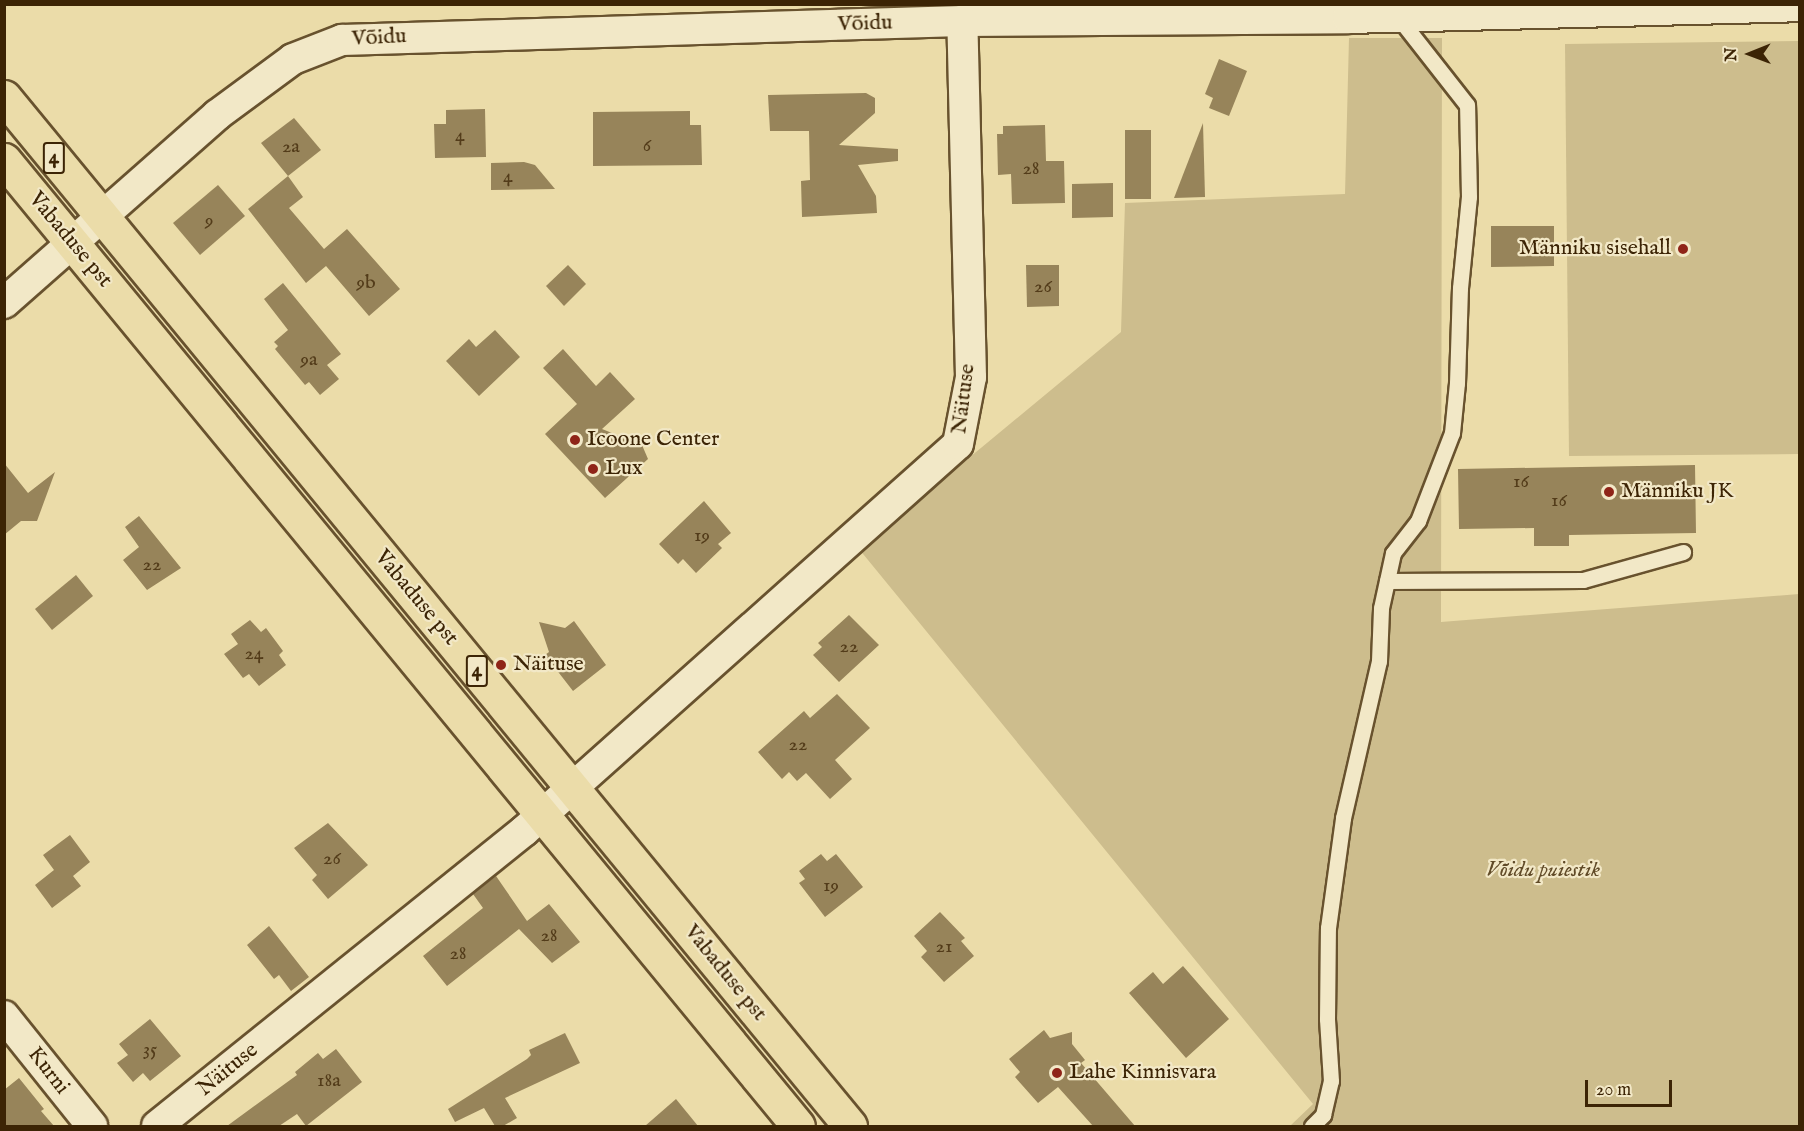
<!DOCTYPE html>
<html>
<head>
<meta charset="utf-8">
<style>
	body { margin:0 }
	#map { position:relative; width:1804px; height:1131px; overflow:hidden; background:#ebdca9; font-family:"IM FELL English",serif }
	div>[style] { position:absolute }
	.green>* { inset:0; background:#cdbd8d }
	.building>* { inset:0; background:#97845a }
	.roads { filter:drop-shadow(2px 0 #68522e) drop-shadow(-2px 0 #68522e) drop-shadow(0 2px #68522e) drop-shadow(0 -2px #68522e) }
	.lane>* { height:15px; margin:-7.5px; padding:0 7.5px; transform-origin:7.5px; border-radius:7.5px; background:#f2e8c7 }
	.street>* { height:30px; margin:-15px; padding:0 15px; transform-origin:15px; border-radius:15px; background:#f2e8c7 }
	.highway>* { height:33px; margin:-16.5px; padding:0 16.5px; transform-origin:16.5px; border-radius:16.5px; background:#ebdca9 }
	.dots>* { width:16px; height:16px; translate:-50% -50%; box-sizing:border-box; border:3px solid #f2e8c7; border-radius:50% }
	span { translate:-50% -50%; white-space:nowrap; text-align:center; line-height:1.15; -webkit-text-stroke:4.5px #f2e8c7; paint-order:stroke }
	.number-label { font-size:20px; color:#533c1a }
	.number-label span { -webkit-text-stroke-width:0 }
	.shield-label span { padding:2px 4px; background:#f2e8c7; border:2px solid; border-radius:4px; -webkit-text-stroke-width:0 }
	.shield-label { font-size:21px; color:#3c2405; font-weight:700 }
	.street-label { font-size:22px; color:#3c2405 }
	.poi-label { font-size:22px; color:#3c2405 }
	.right { translate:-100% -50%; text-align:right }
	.left { translate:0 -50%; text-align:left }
	.park-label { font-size:22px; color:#604a27; font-style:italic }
	.frame { position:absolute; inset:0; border:6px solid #3c2405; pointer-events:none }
	.north { position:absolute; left:1720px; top:24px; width:60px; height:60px; -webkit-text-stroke:4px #f2e8c7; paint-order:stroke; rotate:269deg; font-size:16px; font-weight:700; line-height:24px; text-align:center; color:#3c2405 }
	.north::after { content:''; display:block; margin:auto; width:21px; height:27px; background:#3c2405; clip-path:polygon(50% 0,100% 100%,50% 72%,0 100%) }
	.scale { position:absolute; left:1585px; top:1080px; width:87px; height:27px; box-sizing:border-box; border:3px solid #3c2405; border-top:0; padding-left:8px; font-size:18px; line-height:21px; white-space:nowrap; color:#3c2405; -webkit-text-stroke:4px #f2e8c7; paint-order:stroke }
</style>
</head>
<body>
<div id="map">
	<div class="green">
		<i style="clip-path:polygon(1349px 38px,1442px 38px,1441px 622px,1799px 594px,1799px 1126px,1290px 1126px,1313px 1104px,859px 549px,1121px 332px,1125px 203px,1345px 194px)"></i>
		<i style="clip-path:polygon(1799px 41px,1799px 454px,1569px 456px,1565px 44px)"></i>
	</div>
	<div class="building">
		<i style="clip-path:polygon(1219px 59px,1247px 71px,1229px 116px,1209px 108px,1213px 98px,1205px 94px)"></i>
		<i style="clip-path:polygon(866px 93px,875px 98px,875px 113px,839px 145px,898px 149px,898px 161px,858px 165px,876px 196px,877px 213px,802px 217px,801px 181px,810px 180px,809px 131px,770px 131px,768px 95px)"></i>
		<i style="clip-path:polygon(485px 109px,486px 157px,435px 158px,434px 124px,446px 124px,446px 110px)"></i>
		<i style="clip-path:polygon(690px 111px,690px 125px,701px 125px,702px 165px,593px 166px,593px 112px)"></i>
		<i style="clip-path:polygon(294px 118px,321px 150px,288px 176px,261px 143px)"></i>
		<i style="clip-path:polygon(1203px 123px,1205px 197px,1174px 198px)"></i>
		<i style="clip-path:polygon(1045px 125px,1046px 161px,1064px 161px,1065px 203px,1012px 204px,1011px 174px,998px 175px,997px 134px,1003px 134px,1003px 126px)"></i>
		<i style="clip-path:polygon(1125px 130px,1151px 130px,1151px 199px,1125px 199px)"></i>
		<i style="clip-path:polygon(524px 162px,535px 165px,555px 189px,491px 190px,491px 163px)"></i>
		<i style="clip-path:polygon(288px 176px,303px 197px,289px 208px,324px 249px,347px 229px,400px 289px,369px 316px,326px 266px,306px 283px,248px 209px)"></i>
		<i style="clip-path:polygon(1113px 183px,1113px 217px,1072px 218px,1072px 184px)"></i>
		<i style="clip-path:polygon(218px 185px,245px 216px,200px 255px,173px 223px)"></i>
		<i style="clip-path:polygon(1491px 226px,1554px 226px,1554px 266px,1491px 267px)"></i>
		<i style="clip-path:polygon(568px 265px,586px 284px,564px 306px,546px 286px)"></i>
		<i style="clip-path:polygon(1026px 265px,1059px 265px,1059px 306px,1027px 307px)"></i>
		<i style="clip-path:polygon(283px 283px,341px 354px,327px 365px,339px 379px,320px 395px,309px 382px,305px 385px,275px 349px,278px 346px,274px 342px,288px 330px,264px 299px)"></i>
		<i style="clip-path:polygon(495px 330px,520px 357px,479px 396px,446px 361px,469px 339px,476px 347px)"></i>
		<i style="clip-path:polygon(563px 349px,596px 386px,610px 372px,635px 399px,602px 429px,642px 445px,648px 459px,605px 498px,545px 434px,577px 404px,543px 368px)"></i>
		<i style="clip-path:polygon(4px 463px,28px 493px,55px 472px,37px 521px,21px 521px,4px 535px)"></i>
		<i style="clip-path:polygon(1695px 465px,1696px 533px,1569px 535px,1569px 546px,1534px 546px,1534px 528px,1459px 529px,1458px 469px)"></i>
		<i style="clip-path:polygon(704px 501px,731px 533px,718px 544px,722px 548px,696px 573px,683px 559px,678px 564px,659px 544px)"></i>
		<i style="clip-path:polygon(139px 516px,181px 568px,147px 590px,123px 560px,139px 547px,125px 527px)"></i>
		<i style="clip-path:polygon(76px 575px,93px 596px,52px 630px,35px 609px)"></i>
		<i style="clip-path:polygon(849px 615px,879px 645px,839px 682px,813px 655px,822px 647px,818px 643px)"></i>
		<i style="clip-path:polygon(250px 620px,261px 632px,266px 628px,283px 651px,279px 655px,286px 665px,259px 686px,249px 674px,243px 678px,224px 654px,238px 644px,231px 634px)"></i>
		<i style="clip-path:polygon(574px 621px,606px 665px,573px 691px,545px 655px,549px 652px,539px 622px,565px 628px)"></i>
		<i style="clip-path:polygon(837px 694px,870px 728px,835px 760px,852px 779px,830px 799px,806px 773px,797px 781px,789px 772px,782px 779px,758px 752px,804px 711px,810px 718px)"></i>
		<i style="clip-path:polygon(328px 823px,368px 865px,328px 899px,312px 880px,317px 875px,294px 848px)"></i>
		<i style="clip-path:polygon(70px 835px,90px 862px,73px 876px,81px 886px,52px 908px,35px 885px,54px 870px,43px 855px)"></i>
		<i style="clip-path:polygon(821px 854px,827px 861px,836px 854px,863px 887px,825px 917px,799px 883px,805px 879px,799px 871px)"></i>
		<i style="clip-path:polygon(496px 876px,527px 921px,549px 904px,580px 942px,552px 963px,519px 929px,447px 986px,423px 956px,483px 908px,473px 894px)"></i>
		<i style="clip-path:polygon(940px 912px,965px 938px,961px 941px,974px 956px,944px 982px,921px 957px,927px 951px,914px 936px)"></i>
		<i style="clip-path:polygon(269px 926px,309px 977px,291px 991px,279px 975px,274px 979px,247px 945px)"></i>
		<i style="clip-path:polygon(1183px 966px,1229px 1019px,1186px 1058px,1129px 993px,1153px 972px,1163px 984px)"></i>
		<i style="clip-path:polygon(150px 1019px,181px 1056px,150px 1081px,143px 1073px,133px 1082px,117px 1063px,128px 1055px,119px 1044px)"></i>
		<i style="clip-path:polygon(1044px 1030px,1050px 1038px,1072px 1032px,1072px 1044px,1085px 1060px,1081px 1063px,1135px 1126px,1093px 1126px,1058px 1087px,1038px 1103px,1015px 1077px,1020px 1072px,1009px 1059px)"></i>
		<i style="clip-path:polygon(565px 1033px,580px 1063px,505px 1098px,517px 1118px,503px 1126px,495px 1126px,484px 1108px,455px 1122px,448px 1109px,527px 1059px,531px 1055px,529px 1050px)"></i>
		<i style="clip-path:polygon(336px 1049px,362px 1082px,306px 1126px,297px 1114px,279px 1126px,227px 1126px,297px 1075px,295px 1072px,318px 1053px,323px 1059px)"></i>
		<i style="clip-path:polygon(19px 1078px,44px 1109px,41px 1111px,54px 1126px,4px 1126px,4px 1090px)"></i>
		<i style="clip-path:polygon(676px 1099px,698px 1126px,645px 1126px)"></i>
	</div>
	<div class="roads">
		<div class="lane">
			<i style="left:1387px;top:581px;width:196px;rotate:-0.3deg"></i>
			<i style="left:1583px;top:580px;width:104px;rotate:-15.6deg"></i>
			<i style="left:1312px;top:1126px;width:16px;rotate:-45deg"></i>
			<i style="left:1323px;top:1115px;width:35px;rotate:-77deg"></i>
			<i style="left:1331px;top:1081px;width:62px;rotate:-93.7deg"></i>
			<i style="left:1327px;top:1019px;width:91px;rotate:-89.4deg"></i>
			<i style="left:1328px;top:928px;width:111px;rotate:-82.2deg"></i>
			<i style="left:1343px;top:818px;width:161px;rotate:-77.1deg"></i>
			<i style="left:1379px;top:661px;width:53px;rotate:-87.8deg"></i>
			<i style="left:1381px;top:608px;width:56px;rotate:-77.7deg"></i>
			<i style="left:1393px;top:553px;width:41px;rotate:-52deg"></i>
			<i style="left:1418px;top:521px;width:94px;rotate:-68.9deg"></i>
			<i style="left:1452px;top:433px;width:50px;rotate:-84.3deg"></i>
			<i style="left:1457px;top:383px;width:95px;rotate:-88.2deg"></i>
			<i style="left:1460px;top:288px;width:91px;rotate:-84.4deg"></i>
			<i style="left:1469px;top:197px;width:92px;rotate:-91.2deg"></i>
			<i style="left:1467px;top:105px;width:112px;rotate:-128.1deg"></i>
		</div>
		<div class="street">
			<i style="left:4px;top:303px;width:284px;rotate:-41.4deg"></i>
			<i style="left:217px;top:115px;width:94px;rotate:-36.4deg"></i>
			<i style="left:293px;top:59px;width:53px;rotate:-21.2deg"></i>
			<i style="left:342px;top:40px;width:620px;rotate:-1.76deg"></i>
			<i style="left:962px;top:21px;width:386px;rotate:-0.4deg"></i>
			<i style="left:1348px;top:18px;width:452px;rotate:-1.5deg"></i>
			<i style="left:4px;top:1016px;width:141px;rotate:51.3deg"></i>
			<i style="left:157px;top:1126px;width:471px;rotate:-38.8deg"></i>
			<i style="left:524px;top:831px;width:581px;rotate:-41.72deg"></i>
			<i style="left:958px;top:444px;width:68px;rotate:-79deg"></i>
			<i style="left:971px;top:377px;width:356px;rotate:-91.4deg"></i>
		</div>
		<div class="highway">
			<i style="left:4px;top:97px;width:1332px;rotate:50.57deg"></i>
			<i style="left:4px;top:160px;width:1250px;rotate:50.58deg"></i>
		</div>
	</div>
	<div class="dots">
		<i style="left:1683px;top:249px;background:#8f2418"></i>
		<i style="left:575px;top:440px;background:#8f2418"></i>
		<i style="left:593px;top:469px;background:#8f2418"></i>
		<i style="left:1609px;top:492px;background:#8f2418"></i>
		<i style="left:501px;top:665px;background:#8f2418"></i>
		<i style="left:1057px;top:1073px;background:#8f2418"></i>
	</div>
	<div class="number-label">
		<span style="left:460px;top:135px">4</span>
		<span style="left:647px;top:145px">6</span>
		<span style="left:291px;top:146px">2a</span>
		<span style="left:1031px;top:168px">28</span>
		<span style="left:508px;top:176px">4</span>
		<span style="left:209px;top:220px">9</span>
		<span style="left:366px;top:282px">9b</span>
		<span style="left:1043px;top:286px">26</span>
		<span style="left:309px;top:359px">9a</span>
		<span style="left:1521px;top:481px">16</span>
		<span style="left:1559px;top:500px">16</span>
		<span style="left:702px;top:535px">19</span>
		<span style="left:152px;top:564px">22</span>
		<span style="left:849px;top:646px">22</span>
		<span style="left:254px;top:653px">24</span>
		<span style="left:798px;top:744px">22</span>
		<span style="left:332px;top:858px">26</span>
		<span style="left:831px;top:885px">19</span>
		<span style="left:549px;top:935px">28</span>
		<span style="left:944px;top:946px">21</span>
		<span style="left:458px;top:953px">28</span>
		<span style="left:150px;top:1049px">35</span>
		<span style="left:329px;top:1080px">18a</span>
	</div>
	<div class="shield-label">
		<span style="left:54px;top:158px">4</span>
		<span style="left:477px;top:671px">4</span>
	</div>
	<div class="street-label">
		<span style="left:865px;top:24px;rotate:-2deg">Võidu</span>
		<span style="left:379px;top:38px;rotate:-3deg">Võidu</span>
		<span style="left:70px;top:240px;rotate:50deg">Vabaduse pst</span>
		<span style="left:964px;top:399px;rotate:-83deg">Näituse</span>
		<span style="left:416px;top:598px;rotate:50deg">Vabaduse pst</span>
		<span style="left:725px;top:973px;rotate:51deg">Vabaduse pst</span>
		<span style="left:228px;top:1070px;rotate:-39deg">Näituse</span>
		<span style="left:48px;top:1071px;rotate:52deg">Kurni</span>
	</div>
	<div class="poi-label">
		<span class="right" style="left:1671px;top:249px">Männiku sisehall</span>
		<span class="left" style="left:587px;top:440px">Icoone Center</span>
		<span class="left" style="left:605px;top:469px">Lux</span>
		<span class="left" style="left:1621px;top:492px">Männiku JK</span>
		<span class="left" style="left:513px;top:665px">Näituse</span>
		<span class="left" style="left:1069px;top:1073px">Lahe Kinnisvara</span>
	</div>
	<div class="park-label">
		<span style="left:1543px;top:871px">Võidu puiestik</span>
	</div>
	<div class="frame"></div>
	<div class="north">N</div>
	<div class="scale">20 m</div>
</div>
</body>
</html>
